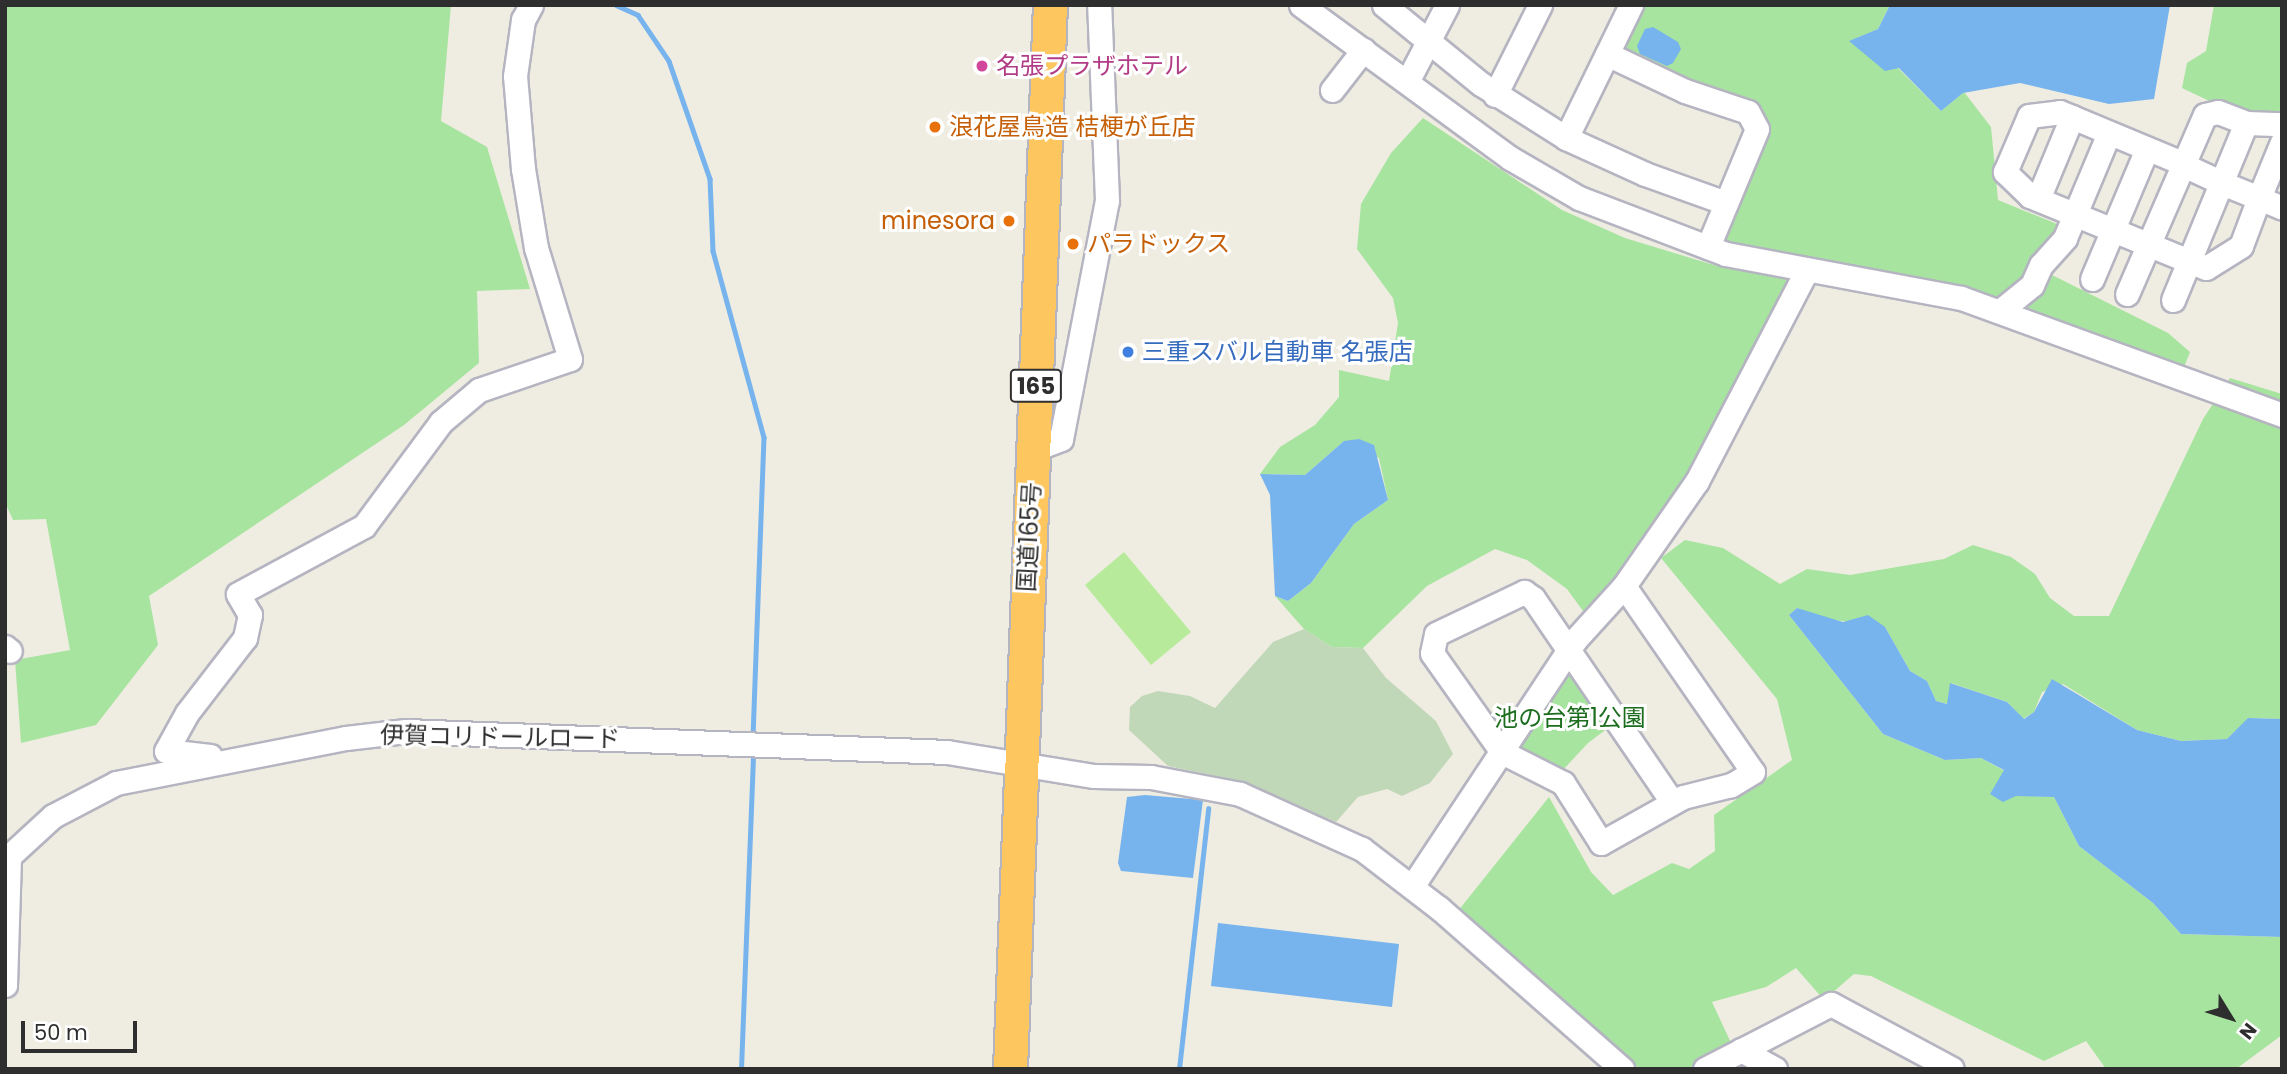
<!DOCTYPE html>
<html>
<head>
<meta charset="utf-8">
<style>
	body { margin:0 }
	#map { position:relative; width:2287px; height:1074px; overflow:hidden; background:#efece1; font-family:Poppins,"Noto Sans JP",sans-serif }
	div>[style] { position:absolute }
	.green>* { inset:0; background:#a7e49f }
	.cemetery>* { inset:0; background:#c1d8b8 }
	.pitch>* { inset:0; background:#b7eb9b }
	.water>* { inset:0; background:#77b4ee }
	.stream>* { height:4.5px; margin:-2.25px; padding:0 2.25px; transform-origin:2.25px; border-radius:2.25px; background:#77b4ee }
	.roads { filter:drop-shadow(2px 0 #b5b4c1) drop-shadow(-2px 0 #b5b4c1) drop-shadow(0 2px #b5b4c1) drop-shadow(0 -2px #b5b4c1) }
	.minor>* { height:23px; margin:-11.5px; padding:0 11.5px; transform-origin:11.5px; border-radius:11.5px; background:#fff }
	.highway>* { height:33px; margin:-16.5px; padding:0 16.5px; transform-origin:16.5px; border-radius:16.5px; background:#fdc65e }
	.dots>* { width:19px; height:19px; translate:-50% -50%; box-sizing:border-box; border:4px solid #fff; border-radius:50% }
	span { translate:-50% -50%; white-space:nowrap; text-align:center; line-height:1.15; -webkit-text-stroke:6px #fff; paint-order:stroke }
	.shield-label span { padding:2px 5px; background:#fff; border:2px solid; border-radius:5px; -webkit-text-stroke-width:0 }
	.shield-label { font-size:23px; color:#2e2e2e; font-weight:700 }
	.hotel-label { font-size:24px; color:#b23c85 }
	.left { translate:0 -50%; text-align:left }
	.food-label { font-size:24px; color:#c56008 }
	.right { translate:-100% -50%; text-align:right }
	.shop-label { font-size:24px; color:#366cbe }
	.street-label { font-size:24px; color:#2e2e2e }
	.park-label { font-size:24px; color:#1c6d1e }
	.frame { position:absolute; inset:0; border:7px solid #2e2e2e; pointer-events:none }
	.north { position:absolute; left:2196px; top:983px; width:70px; height:70px; -webkit-text-stroke:5px #fff; paint-order:stroke; rotate:128deg; font-size:19px; font-weight:700; line-height:28px; text-align:center; color:#2e2e2e }
	.north::after { content:''; display:block; margin:auto; width:24px; height:32px; background:#2e2e2e; clip-path:polygon(50% 0,100% 100%,50% 72%,0 100%) }
	.scale { position:absolute; left:21px; top:1021px; width:116px; height:32px; box-sizing:border-box; border:4px solid #2e2e2e; border-top:0; padding-left:9px; font-size:21px; line-height:24px; white-space:nowrap; color:#2e2e2e; -webkit-text-stroke:5px #fff; paint-order:stroke }
</style>
</head>
<body>
<div id="map">
	<div class="green">
		<i style="clip-path:polygon(5px 5px,451px 5px,441px 121px,487px 147px,530px 289px,477px 291px,479px 363px,404px 425px,149px 596px,158px 645px,96px 725px,21px 743px,15px 660px,70px 650px,46px 519px,13px 520px,5px 502px)"></i>
		<i style="clip-path:polygon(1639px 5px,1890px 5px,1878px 29px,1850px 41px,1898px 68px,1941px 111px,1964px 92px,1991px 127px,1998px 200px,2057px 224px,2045px 251px,2032px 265px,2168px 333px,2190px 352px,2182px 372px,1806px 259px,1688px 480px,1586px 615px,1567px 589px,1527px 560px,1495px 549px,1427px 586px,1363px 648px,1332px 647px,1304px 629px,1275px 596px,1288px 601px,1311px 583px,1354px 524px,1388px 500px,1379px 458px,1344px 441px,1305px 475px,1260px 474px,1280px 447px,1315px 425px,1339px 397px,1339px 370px,1389px 381px,1398px 323px,1393px 298px,1357px 249px,1361px 204px,1391px 153px,1423px 118px,1562px 210px,1625px 238px,1717px 266px,1725px 248px,1720px 240px,1766px 128px,1622px 55px,1619px 45px)"></i>
		<i style="clip-path:polygon(2214px 5px,2282px 5px,2282px 116px,2241px 116px,2182px 88px,2187px 63px,2206px 51px)"></i>
		<i style="clip-path:polygon(2230px 378px,2282px 394px,2282px 719px,2249px 718px,2227px 739px,2181px 741px,2137px 730px,2063px 684px,2042px 692px,2034px 712px,2023px 719px,2007px 702px,1951px 683px,1948px 704px,1936px 701px,1927px 681px,1910px 671px,1885px 627px,1821px 618px,1797px 608px,1789px 615px,1883px 734px,1945px 760px,1981px 758px,2005px 771px,1990px 794px,2054px 797px,2079px 846px,2153px 903px,2181px 934px,2282px 937px,2282px 1035px,2236px 1069px,2106px 1069px,2086px 1041px,2044px 1061px,1871px 976px,1854px 974px,1824px 1000px,1796px 968px,1766px 987px,1712px 1002px,1732px 1045px,1687px 1069px,1640px 1069px,1454px 916px,1549px 797px,1591px 872px,1613px 895px,1672px 863px,1689px 869px,1715px 851px,1714px 815px,1792px 760px,1777px 699px,1661px 558px,1685px 540px,1723px 548px,1780px 584px,1807px 569px,1850px 575px,1944px 559px,1973px 545px,2011px 557px,2035px 574px,2050px 598px,2074px 616px,2109px 616px,2203px 419px)"></i>
		<i style="clip-path:polygon(1567px 666px,1612px 725px,1588px 743px,1561px 772px,1520px 754px,1518px 742px)"></i>
	</div>
	<div class="cemetery">
		<i style="clip-path:polygon(1304px 629px,1332px 647px,1363px 648px,1386px 678px,1436px 721px,1453px 754px,1430px 783px,1402px 796px,1387px 789px,1358px 797px,1336px 822px,1240px 781px,1168px 766px,1129px 730px,1130px 707px,1142px 696px,1158px 691px,1190px 696px,1215px 708px,1273px 642px)"></i>
	</div>
	<div class="pitch">
		<i style="clip-path:polygon(1124px 552px,1191px 632px,1151px 665px,1085px 585px)"></i>
	</div>
	<div class="water">
		<i style="clip-path:polygon(1890px 5px,2170px 5px,2154px 99px,2109px 104px,2020px 83px,1963px 93px,1941px 111px,1899px 68px,1885px 71px,1849px 41px,1878px 29px)"></i>
		<i style="clip-path:polygon(1653px 27px,1678px 42px,1681px 49px,1673px 63px,1667px 66px,1640px 54px,1637px 46px,1645px 29px)"></i>
		<i style="clip-path:polygon(1359px 439px,1374px 445px,1388px 500px,1354px 524px,1311px 583px,1288px 601px,1275px 596px,1270px 495px,1260px 474px,1305px 475px,1344px 441px)"></i>
		<i style="clip-path:polygon(1797px 608px,1843px 622px,1868px 615px,1885px 627px,1910px 671px,1927px 681px,1936px 701px,1947px 704px,1950px 683px,2007px 702px,2024px 719px,2034px 712px,2052px 679px,2137px 730px,2181px 741px,2227px 739px,2248px 718px,2282px 719px,2282px 937px,2181px 934px,2153px 903px,2079px 846px,2054px 797px,2016px 796px,2003px 802px,1990px 794px,2004px 770px,1981px 758px,1945px 760px,1883px 734px,1789px 615px)"></i>
		<i style="clip-path:polygon(1145px 795px,1203px 800px,1193px 878px,1121px 871px,1118px 863px,1127px 797px)"></i>
		<i style="clip-path:polygon(1218px 923px,1399px 944px,1392px 1007px,1211px 986px)"></i>
	</div>
	<div class="stream">
		<i style="left:616px;top:5px;width:24px;rotate:24deg"></i>
		<i style="left:638px;top:15px;width:55px;rotate:56deg"></i>
		<i style="left:669px;top:61px;width:125px;rotate:70.8deg"></i>
		<i style="left:710px;top:179px;width:72px;rotate:87.6deg"></i>
		<i style="left:713px;top:251px;width:193px;rotate:74.7deg"></i>
		<i style="left:764px;top:437px;width:300px;rotate:92.1deg"></i>
		<i style="left:741px;top:1069px;width:316px;rotate:-87.8deg"></i>
		<i style="left:1179px;top:1069px;width:262px;rotate:-83.6deg"></i>
	</div>
	<div class="roads">
		<div class="minor">
			<i style="left:1301px;top:5px;width:259px;rotate:36.2deg"></i>
			<i style="left:1510px;top:158px;width:80px;rotate:30.1deg"></i>
			<i style="left:1579px;top:198px;width:157px;rotate:20.9deg"></i>
			<i style="left:1726px;top:254px;width:239px;rotate:10.6deg"></i>
			<i style="left:1961px;top:298px;width:342px;rotate:20deg"></i>
			<i style="left:1384px;top:5px;width:125px;rotate:39.2deg"></i>
			<i style="left:1481px;top:84px;width:101px;rotate:32.4deg"></i>
			<i style="left:1566px;top:138px;width:87px;rotate:24.5deg"></i>
			<i style="left:1645px;top:174px;width:86px;rotate:19.7deg"></i>
			<i style="left:1607px;top:54px;width:86px;rotate:25.4deg"></i>
			<i style="left:1685px;top:91px;width:66px;rotate:18.4deg"></i>
			<i style="left:1748px;top:112px;width:19px;rotate:62deg"></i>
			<i style="left:1757px;top:129px;width:128px;rotate:112.6deg"></i>
			<i style="left:1407px;top:82px;width:87px;rotate:-62.5deg"></i>
			<i style="left:1332px;top:90px;width:51px;rotate:-52.2deg"></i>
			<i style="left:1495px;top:95px;width:101px;rotate:-63.4deg"></i>
			<i style="left:1566px;top:138px;width:148px;rotate:-64deg"></i>
			<i style="left:2282px;top:142px;width:61px;rotate:112.3deg"></i>
			<i style="left:2259px;top:198px;width:51px;rotate:110.6deg"></i>
			<i style="left:2241px;top:246px;width:41px;rotate:147.8deg"></i>
			<i style="left:2206px;top:268px;width:190px;rotate:-157.8deg"></i>
			<i style="left:2030px;top:196px;width:35px;rotate:-136deg"></i>
			<i style="left:2005px;top:172px;width:61px;rotate:-66.8deg"></i>
			<i style="left:2029px;top:116px;width:31px;rotate:-7deg"></i>
			<i style="left:2060px;top:112px;width:132px;rotate:22.7deg"></i>
			<i style="left:2182px;top:163px;width:9px;rotate:32deg"></i>
			<i style="left:2190px;top:168px;width:35px;rotate:25deg"></i>
			<i style="left:2222px;top:183px;width:40px;rotate:22deg"></i>
			<i style="left:2259px;top:198px;width:25px;rotate:23deg"></i>
			<i style="left:2038px;top:199px;width:89px;rotate:-67.5deg"></i>
			<i style="left:2092px;top:279px;width:141px;rotate:-67.1deg"></i>
			<i style="left:2127px;top:294px;width:195px;rotate:-66.5deg"></i>
			<i style="left:2205px;top:115px;width:13px;rotate:-13deg"></i>
			<i style="left:2218px;top:112px;width:30px;rotate:21deg"></i>
			<i style="left:2246px;top:123px;width:36px;rotate:2deg"></i>
			<i style="left:2173px;top:300px;width:191px;rotate:-67.6deg"></i>
			<i style="left:2000px;top:311px;width:41px;rotate:-39.1deg"></i>
			<i style="left:2032px;top:285px;width:22px;rotate:-66deg"></i>
			<i style="left:2041px;top:265px;width:36px;rotate:-48deg"></i>
			<i style="left:2065px;top:238px;width:114px;rotate:-67.3deg"></i>
			<i style="left:1035px;top:449px;width:28px;rotate:-21deg"></i>
			<i style="left:1061px;top:439px;width:243px;rotate:-79.1deg"></i>
			<i style="left:1107px;top:200px;width:195px;rotate:-92.3deg"></i>
			<i style="left:1624px;top:586px;width:226px;rotate:55.3deg"></i>
			<i style="left:1753px;top:772px;width:26px;rotate:149deg"></i>
			<i style="left:1731px;top:785px;width:49px;rotate:166deg"></i>
			<i style="left:1683px;top:797px;width:94px;rotate:150.7deg"></i>
			<i style="left:1601px;top:843px;width:71px;rotate:-122.3deg"></i>
			<i style="left:1563px;top:783px;width:68px;rotate:-153.1deg"></i>
			<i style="left:1502px;top:752px;width:121px;rotate:-125.3deg"></i>
			<i style="left:1432px;top:653px;width:19px;rotate:-78deg"></i>
			<i style="left:1436px;top:634px;width:98px;rotate:-25.5deg"></i>
			<i style="left:1524px;top:592px;width:11px;rotate:34deg"></i>
			<i style="left:1533px;top:598px;width:247px;rotate:55.7deg"></i>
			<i style="left:5px;top:647px;width:6px;rotate:39deg"></i>
			<i style="left:210px;top:756px;width:44px;rotate:-173.5deg"></i>
			<i style="left:166px;top:751px;width:43px;rotate:-61.1deg"></i>
			<i style="left:187px;top:713px;width:95px;rotate:-52.3deg"></i>
			<i style="left:245px;top:638px;width:24px;rotate:-78deg"></i>
			<i style="left:250px;top:615px;width:24px;rotate:-120deg"></i>
			<i style="left:238px;top:594px;width:143px;rotate:-28.4deg"></i>
			<i style="left:364px;top:526px;width:129px;rotate:-53.5deg"></i>
			<i style="left:441px;top:422px;width:50px;rotate:-40.1deg"></i>
			<i style="left:479px;top:390px;width:96px;rotate:-18.8deg"></i>
			<i style="left:570px;top:359px;width:116px;rotate:-107deg"></i>
			<i style="left:536px;top:248px;width:80px;rotate:-99.3deg"></i>
			<i style="left:523px;top:169px;width:93px;rotate:-94.9deg"></i>
			<i style="left:515px;top:76px;width:57px;rotate:-81.9deg"></i>
			<i style="left:523px;top:20px;width:17px;rotate:-62deg"></i>
			<i style="left:5px;top:860px;width:65px;rotate:-42.5deg"></i>
			<i style="left:53px;top:816px;width:71px;rotate:-27.6deg"></i>
			<i style="left:116px;top:783px;width:234px;rotate:-11.1deg"></i>
			<i style="left:346px;top:738px;width:60px;rotate:-6.7deg"></i>
			<i style="left:406px;top:731px;width:541px;rotate:2.22deg"></i>
			<i style="left:947px;top:752px;width:149px;rotate:9.3deg"></i>
			<i style="left:1094px;top:776px;width:57px;rotate:1deg"></i>
			<i style="left:1151px;top:777px;width:91px;rotate:10.8deg"></i>
			<i style="left:1240px;top:794px;width:134px;rotate:24.3deg"></i>
			<i style="left:1362px;top:849px;width:97px;rotate:37.5deg"></i>
			<i style="left:1439px;top:908px;width:244px;rotate:41.3deg"></i>
			<i style="left:1413px;top:885px;width:294px;rotate:-56.5deg"></i>
			<i style="left:1575px;top:640px;width:73px;rotate:-47.8deg"></i>
			<i style="left:1624px;top:586px;width:128px;rotate:-55.2deg"></i>
			<i style="left:1697px;top:481px;width:238px;rotate:-62.5deg"></i>
			<i style="left:5px;top:985px;width:128px;rotate:-88.2deg"></i>
			<i style="left:1741px;top:1050px;width:39px;rotate:29deg"></i>
			<i style="left:1705px;top:1069px;width:142px;rotate:-27.3deg"></i>
			<i style="left:1831px;top:1004px;width:137px;rotate:28.2deg"></i>
		</div>
		<div class="highway">
			<i style="left:1010px;top:1069px;width:1065px;rotate:-87.85deg"></i>
		</div>
	</div>
	<div class="dots">
		<i style="left:982px;top:66px;background:#d1479c"></i>
		<i style="left:935px;top:127px;background:#e8710a"></i>
		<i style="left:1009px;top:221px;background:#e8710a"></i>
		<i style="left:1073px;top:244px;background:#e8710a"></i>
		<i style="left:1128px;top:352px;background:#3f7fe0"></i>
	</div>
	<div class="shield-label">
		<span style="left:1036px;top:386px">165</span>
	</div>
	<div class="hotel-label">
		<span class="left" style="left:996px;top:66px">名張プラザホテル</span>
	</div>
	<div class="food-label">
		<span class="left" style="left:949px;top:127px">浪花屋鳥造 桔梗が丘店</span>
		<span class="right" style="left:995px;top:221px">minesora</span>
		<span class="left" style="left:1087px;top:244px">パラドックス</span>
	</div>
	<div class="shop-label">
		<span class="left" style="left:1142px;top:352px">三重スバル自動車 名張店</span>
	</div>
	<div class="street-label">
		<span style="left:1029px;top:537px;rotate:-87deg">国道165号</span>
		<span style="left:500px;top:737px;rotate:1deg">伊賀コリドールロード</span>
	</div>
	<div class="park-label">
		<span style="left:1570px;top:718px">池の台第1公園</span>
	</div>
	<div class="frame"></div>
	<div class="north">N</div>
	<div class="scale">50 m</div>
</div>
</body>
</html>
